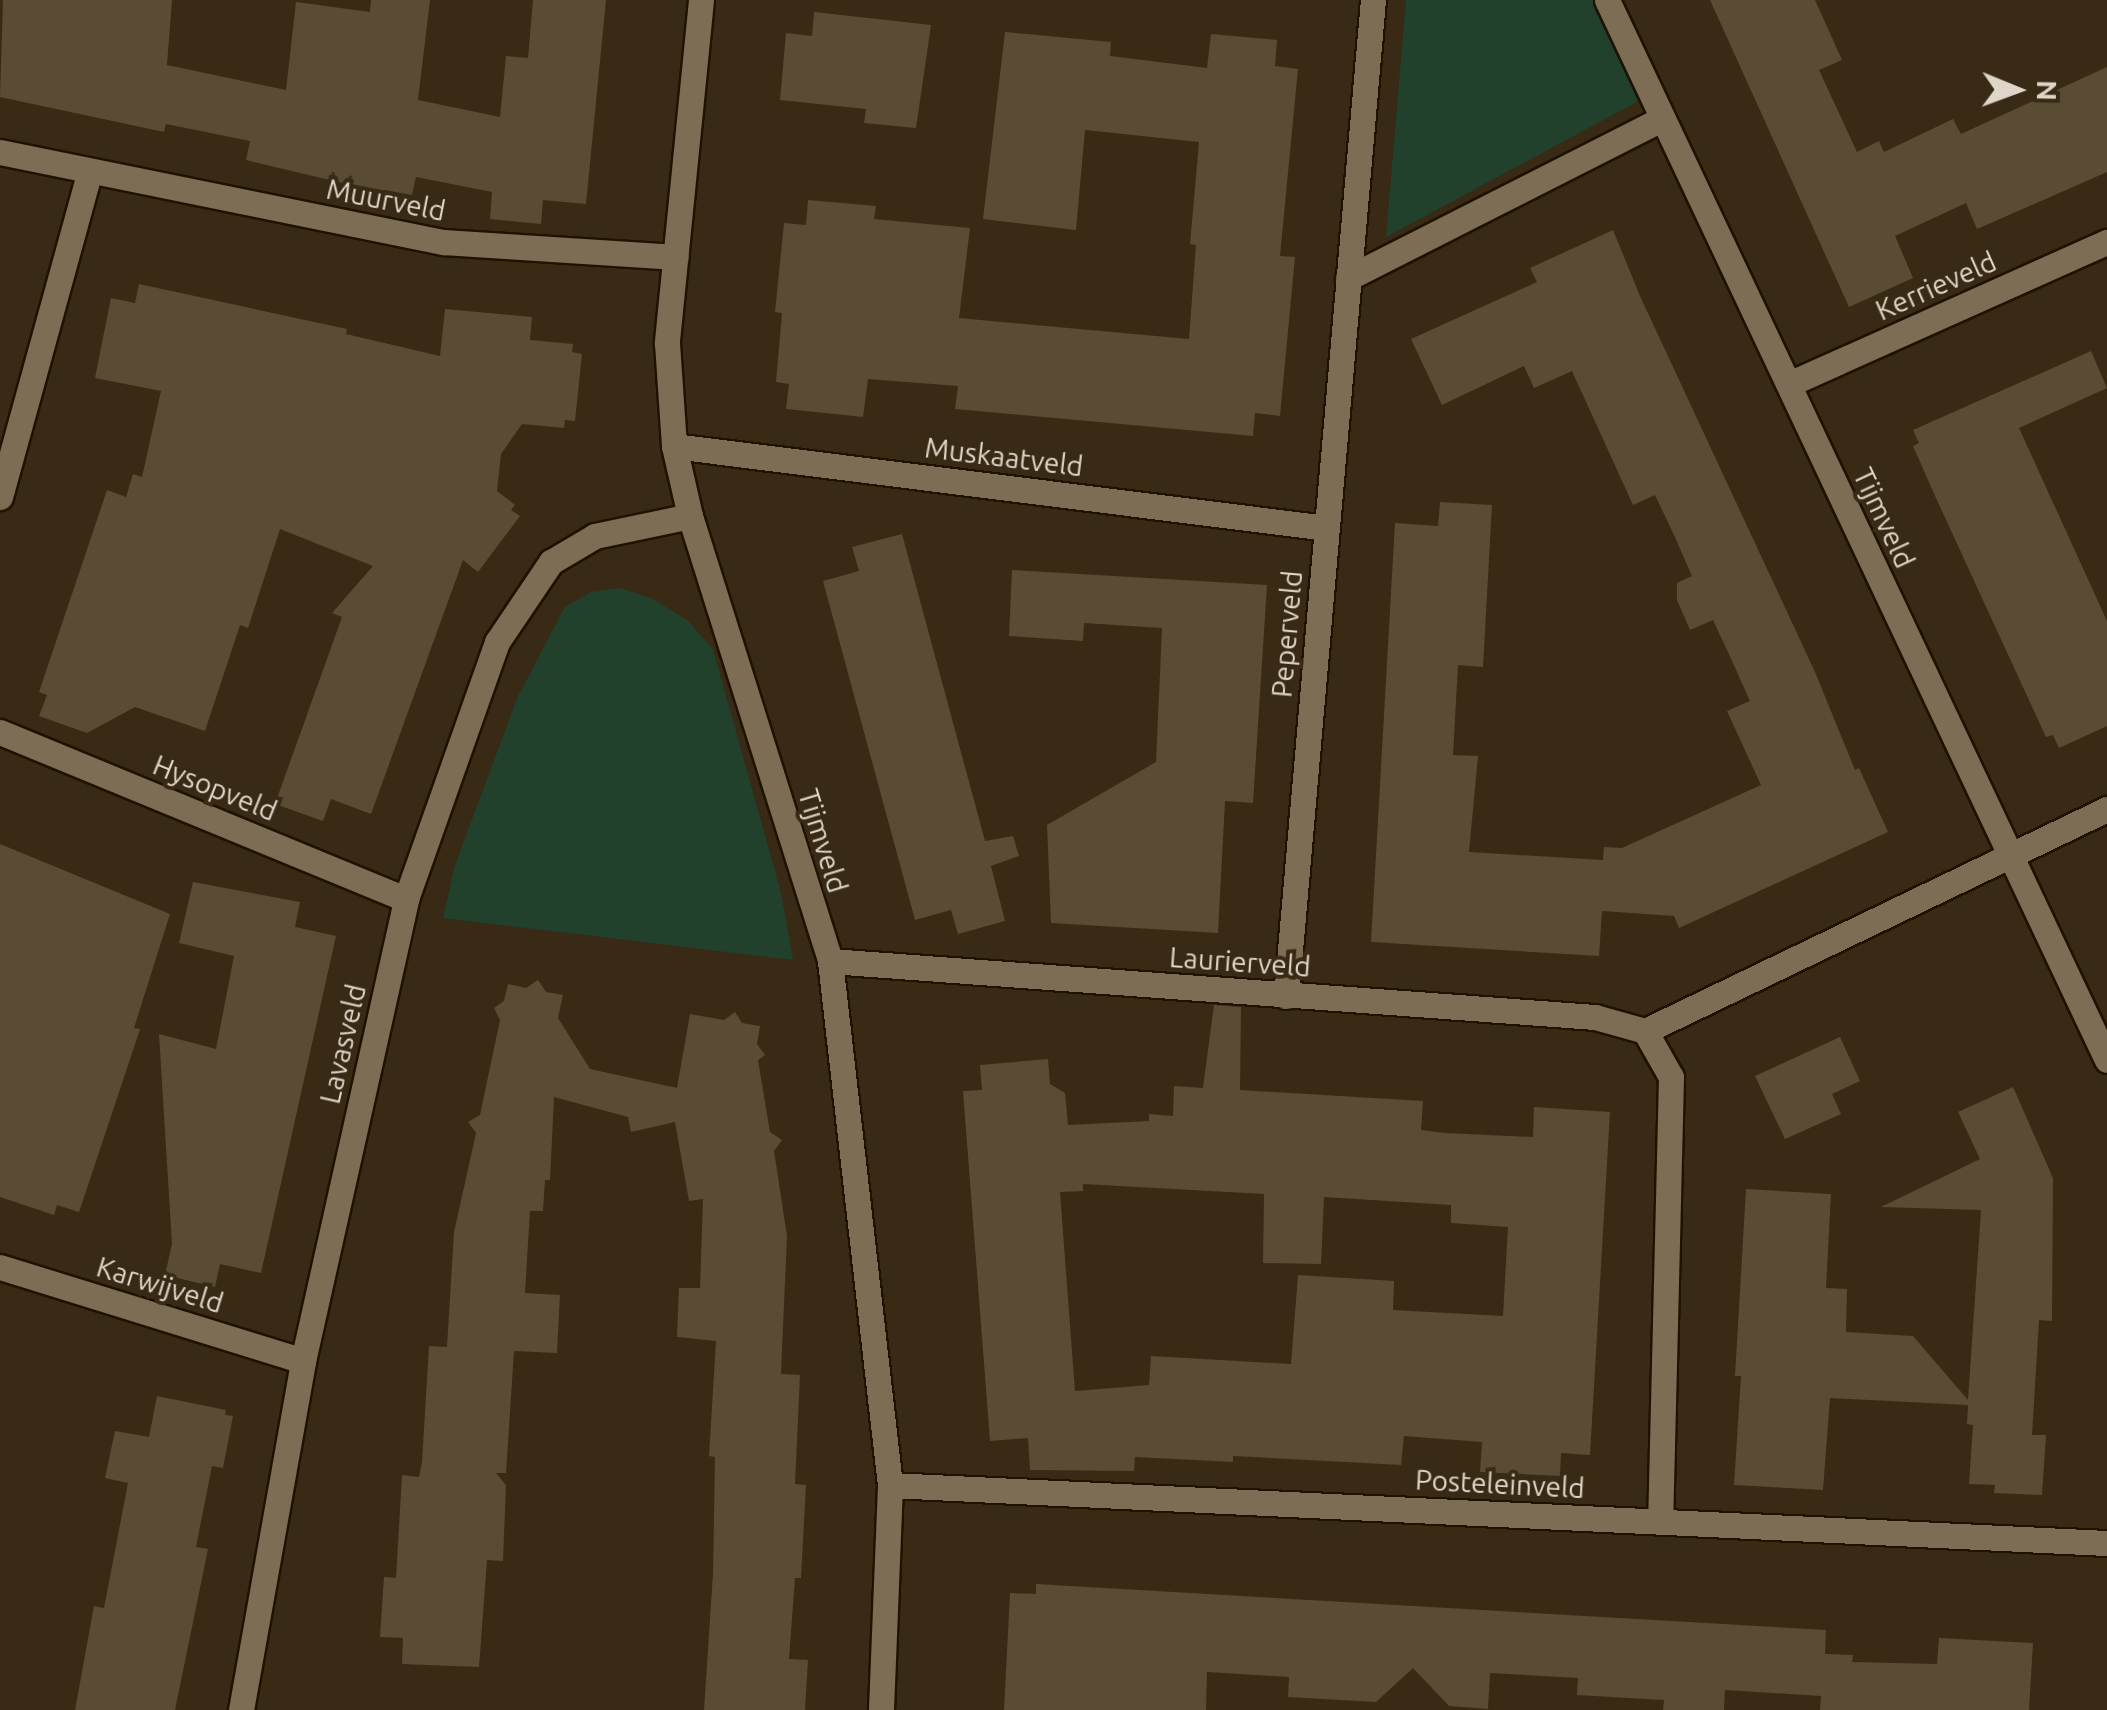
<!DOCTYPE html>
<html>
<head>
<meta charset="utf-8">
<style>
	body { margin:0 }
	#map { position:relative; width:2107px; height:1710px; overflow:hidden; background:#382a14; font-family:Ubuntu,sans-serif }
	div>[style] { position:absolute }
	.green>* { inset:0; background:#21412d }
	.building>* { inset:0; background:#5a4b34 }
	.roads { filter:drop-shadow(2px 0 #1f1200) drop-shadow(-2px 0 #1f1200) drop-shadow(0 2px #1f1200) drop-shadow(0 -2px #1f1200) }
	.street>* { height:25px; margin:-12.5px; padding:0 12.5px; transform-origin:12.5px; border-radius:12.5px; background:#7d6d55 }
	span { translate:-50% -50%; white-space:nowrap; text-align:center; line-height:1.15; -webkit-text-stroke:8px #382a14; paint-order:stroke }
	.street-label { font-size:28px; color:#dfd6c9 }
	.north { position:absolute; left:1967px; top:40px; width:100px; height:100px; -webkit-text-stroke:8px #382a14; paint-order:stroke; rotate:91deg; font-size:28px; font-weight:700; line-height:40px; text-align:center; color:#dfd6c9 }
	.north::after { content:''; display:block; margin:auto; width:35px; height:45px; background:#dfd6c9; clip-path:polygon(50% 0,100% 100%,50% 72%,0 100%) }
</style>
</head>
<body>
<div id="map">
	<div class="green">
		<i style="clip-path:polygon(1406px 0,1605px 0,1648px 96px,1386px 237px)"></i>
		<i style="clip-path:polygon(620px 588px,651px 598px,687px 620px,713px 649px,781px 893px,793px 960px,443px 918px,455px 865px,518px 696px,565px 607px,591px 592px)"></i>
	</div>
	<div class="building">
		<i style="clip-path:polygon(3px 0,172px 0,167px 65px,286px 90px,296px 2px,370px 12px,371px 0,430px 0,418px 100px,500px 117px,506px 56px,528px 58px,533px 0,606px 0,586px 204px,543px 200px,541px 224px,490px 219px,492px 192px,416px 177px,412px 195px,385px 190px,384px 193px,246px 160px,250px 141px,166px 124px,164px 132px,0 97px)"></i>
		<i style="clip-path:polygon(1710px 0,1815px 0,1842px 60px,1819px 70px,1857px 152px,1879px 141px,1884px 152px,1953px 119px,1961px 134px,2107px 67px,2107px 172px,1977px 229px,1966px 203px,1895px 236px,1913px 278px,1849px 307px)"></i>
		<i style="clip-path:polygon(814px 12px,931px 25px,916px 128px,864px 123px,866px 109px,780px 100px,786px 33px,812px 36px)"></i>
		<i style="clip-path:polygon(1005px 32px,1111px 42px,1110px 56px,1207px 68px,1211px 34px,1277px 40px,1275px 66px,1298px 69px,1280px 256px,1295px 257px,1280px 416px,1255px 413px,1253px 436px,955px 409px,958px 386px,868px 379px,863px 417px,786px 409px,789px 384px,776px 382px,782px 313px,775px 312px,784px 223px,806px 225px,808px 200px,876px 206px,874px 219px,970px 228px,959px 318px,1189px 339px,1196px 245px,1190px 244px,1199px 142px,1085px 130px,1076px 230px,983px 219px)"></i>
		<i style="clip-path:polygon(1613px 230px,1640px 296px,1815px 672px,1855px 770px,1859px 768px,1888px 832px,1679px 928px,1674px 916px,1602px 911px,1599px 956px,1371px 942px,1395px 523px,1438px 526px,1440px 502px,1492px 505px,1483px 667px,1458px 665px,1453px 755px,1478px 756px,1469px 852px,1603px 860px,1604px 847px,1622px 848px,1761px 785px,1727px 711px,1750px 701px,1732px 661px,1713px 620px,1690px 630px,1677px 600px,1677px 583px,1692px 576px,1674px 535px,1655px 495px,1633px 505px,1572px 371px,1534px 388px,1524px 366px,1442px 405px,1411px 339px,1537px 282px,1530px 268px)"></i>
		<i style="clip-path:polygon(139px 284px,347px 329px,346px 334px,440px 356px,445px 309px,532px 317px,530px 340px,573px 344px,572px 352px,582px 354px,575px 421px,565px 420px,564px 428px,522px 424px,501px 454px,497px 491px,515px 505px,511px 510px,520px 516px,478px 572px,463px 560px,371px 814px,331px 799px,323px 821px,275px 804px,342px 617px,332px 613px,373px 566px,280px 529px,248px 628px,240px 625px,205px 731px,135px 707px,87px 733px,39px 716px,47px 695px,39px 692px,107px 490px,126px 497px,133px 474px,142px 477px,161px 391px,95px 378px,111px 298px,135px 303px)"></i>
		<i style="clip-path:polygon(2091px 351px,2107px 388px,2019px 428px,2107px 621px,2107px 726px,2059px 748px,2053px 735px,2046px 737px,1936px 498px,1913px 446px,1919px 443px,1913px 430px)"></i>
		<i style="clip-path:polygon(902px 534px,985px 841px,1013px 836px,1019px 856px,991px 866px,1005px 921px,958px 934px,951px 910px,915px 920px,823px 581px,859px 571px,852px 547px)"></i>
		<i style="clip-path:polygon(1012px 570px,1267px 585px,1253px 803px,1225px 801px,1218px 933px,1051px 923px,1047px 825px,1156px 762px,1162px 628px,1084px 623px,1083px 641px,1009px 636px)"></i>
		<i style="clip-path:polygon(0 844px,170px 914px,134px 1028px,140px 1029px,79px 1212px,57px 1205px,54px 1215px,0 1197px)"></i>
		<i style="clip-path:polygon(193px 882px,300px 902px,295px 927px,336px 936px,261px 1273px,220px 1264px,215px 1287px,165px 1275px,172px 1244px,159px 1034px,216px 1049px,234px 956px,179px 943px)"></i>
		<i style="clip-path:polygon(538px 980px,546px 992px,563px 995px,558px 1018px,590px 1069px,677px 1088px,690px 1014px,724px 1020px,735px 1012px,742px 1023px,760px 1026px,757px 1044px,765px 1055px,758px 1060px,770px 1132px,782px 1140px,774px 1151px,787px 1236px,781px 1374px,800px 1375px,795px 1484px,806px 1485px,801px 1578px,795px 1578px,789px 1659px,808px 1660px,805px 1710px,704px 1710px,713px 1573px,715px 1457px,709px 1456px,716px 1341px,677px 1337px,679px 1288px,700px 1288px,703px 1199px,689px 1201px,675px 1122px,631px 1132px,628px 1117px,554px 1097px,550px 1180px,545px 1180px,543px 1211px,530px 1211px,525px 1293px,560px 1295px,557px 1353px,514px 1351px,506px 1473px,496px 1473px,506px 1485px,503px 1561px,487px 1560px,479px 1667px,402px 1664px,403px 1638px,380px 1637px,384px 1577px,396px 1578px,402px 1475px,419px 1477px,422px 1462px,429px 1346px,447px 1347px,454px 1232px,476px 1133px,468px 1122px,480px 1115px,500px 1020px,494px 1008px,504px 1001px,508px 984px,526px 988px)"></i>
		<i style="clip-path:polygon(evenodd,1214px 1005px,1241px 1007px,1240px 1090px,1423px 1101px,1421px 1130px,1444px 1133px,1533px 1137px,1534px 1107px,1610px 1112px,1590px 1455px,1561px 1453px,1560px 1476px,1480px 1472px,1482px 1442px,1404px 1436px,1401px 1465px,1233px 1456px,1233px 1462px,1135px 1457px,1134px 1471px,1030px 1470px,1028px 1438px,990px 1441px,963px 1091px,982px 1090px,980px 1065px,1048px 1059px,1050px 1084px,1065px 1093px,1068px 1125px,1149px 1121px,1149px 1114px,1173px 1116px,1174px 1086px,1203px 1088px,1214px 1005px,1083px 1184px,1264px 1194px,1263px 1263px,1321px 1264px,1324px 1197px,1451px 1205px,1451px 1223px,1508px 1227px,1503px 1316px,1393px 1310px,1394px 1281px,1298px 1275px,1291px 1364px,1151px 1356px,1149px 1385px,1075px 1391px,1060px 1192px,1083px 1191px,1083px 1184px)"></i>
		<i style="clip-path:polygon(1840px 1037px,1860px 1081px,1832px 1094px,1841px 1114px,1785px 1139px,1755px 1076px)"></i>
		<i style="clip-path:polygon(2013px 1087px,2053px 1178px,2052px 1321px,2039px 1320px,2032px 1435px,2046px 1435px,2042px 1495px,1994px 1493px,1995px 1485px,1969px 1484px,1973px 1425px,1967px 1424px,1968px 1405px,1830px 1398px,1823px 1490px,1734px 1485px,1741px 1376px,1735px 1376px,1746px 1189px,1831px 1194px,1826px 1288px,1847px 1289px,1846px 1332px,1913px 1336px,1968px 1400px,1981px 1210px,1881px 1207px,1980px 1159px,1958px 1112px)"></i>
		<i style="clip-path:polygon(157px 1396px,226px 1410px,225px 1415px,233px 1416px,223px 1468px,212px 1466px,196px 1547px,208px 1549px,175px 1710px,75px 1710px,94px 1606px,104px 1608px,128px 1483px,105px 1478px,115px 1431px,149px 1437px)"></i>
		<i style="clip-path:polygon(1036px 1584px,1826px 1630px,1825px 1654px,1853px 1655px,1852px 1662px,1937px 1664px,1939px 1638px,2033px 1643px,2029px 1710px,1820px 1710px,1821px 1696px,1725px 1690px,1724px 1710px,1663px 1710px,1664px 1700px,1577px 1695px,1578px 1678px,1490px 1673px,1488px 1709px,1449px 1706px,1413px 1668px,1376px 1702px,1288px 1697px,1289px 1677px,1207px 1672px,1206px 1710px,1004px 1710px,1010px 1593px,1036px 1594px)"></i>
	</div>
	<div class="roads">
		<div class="street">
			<i style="left:701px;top:0;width:345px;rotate:95.7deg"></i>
			<i style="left:667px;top:343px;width:103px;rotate:86.1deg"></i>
			<i style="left:674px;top:446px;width:72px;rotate:77.1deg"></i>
			<i style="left:690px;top:516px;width:467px;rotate:72.5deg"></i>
			<i style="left:830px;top:961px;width:527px;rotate:83.47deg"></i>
			<i style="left:890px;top:1485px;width:225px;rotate:92.3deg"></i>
			<i style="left:1607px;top:0;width:1172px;rotate:64.75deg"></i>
			<i style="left:0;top:152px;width:453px;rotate:11.5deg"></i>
			<i style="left:444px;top:242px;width:232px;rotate:3.7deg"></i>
			<i style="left:1348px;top:278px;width:352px;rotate:-26.9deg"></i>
			<i style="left:1789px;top:384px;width:348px;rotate:-24.1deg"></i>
			<i style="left:674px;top:446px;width:658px;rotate:7.16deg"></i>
			<i style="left:0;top:497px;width:338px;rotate:-74.6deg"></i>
			<i style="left:0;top:732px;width:439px;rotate:22.4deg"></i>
			<i style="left:830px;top:961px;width:767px;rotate:4.19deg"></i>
			<i style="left:1595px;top:1017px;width:52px;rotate:15.6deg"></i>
			<i style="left:1645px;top:1031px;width:53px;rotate:60.5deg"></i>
			<i style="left:1671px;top:1077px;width:445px;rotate:91.4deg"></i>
			<i style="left:1286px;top:996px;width:1000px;rotate:-85.01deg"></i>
			<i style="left:1645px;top:1031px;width:513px;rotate:-25.67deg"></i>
			<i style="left:0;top:1267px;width:317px;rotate:17.2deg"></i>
			<i style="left:890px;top:1485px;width:1218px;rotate:2.73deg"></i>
			<i style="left:241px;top:1710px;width:354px;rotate:-79.9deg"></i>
			<i style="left:303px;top:1361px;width:473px;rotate:-77.4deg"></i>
			<i style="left:406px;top:899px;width:273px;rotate:-70.5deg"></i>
			<i style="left:497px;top:642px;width:97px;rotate:-56deg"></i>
			<i style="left:551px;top:562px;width:51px;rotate:-30.6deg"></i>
			<i style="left:595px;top:536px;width:97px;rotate:-11.9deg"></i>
		</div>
	</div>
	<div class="street-label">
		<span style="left:386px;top:200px;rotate:11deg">Muurveld</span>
		<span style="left:1936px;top:286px;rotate:-24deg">Kerrieveld</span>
		<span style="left:1004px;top:457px;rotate:7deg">Muskaatveld</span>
		<span style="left:1884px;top:518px;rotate:65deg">Tijmveld</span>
		<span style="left:1287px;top:634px;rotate:-85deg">Peperveld</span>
		<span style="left:215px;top:788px;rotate:22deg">Hysopveld</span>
		<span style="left:823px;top:841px;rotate:73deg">Tijmveld</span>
		<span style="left:1240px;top:962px;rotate:4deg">Laurierveld</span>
		<span style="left:343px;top:1044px;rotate:-77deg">Lavasveld</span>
		<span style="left:160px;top:1285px;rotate:17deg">Karwijveld</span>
		<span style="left:1500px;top:1484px;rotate:3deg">Posteleinveld</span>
	</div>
	<div class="north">N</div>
</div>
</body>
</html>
